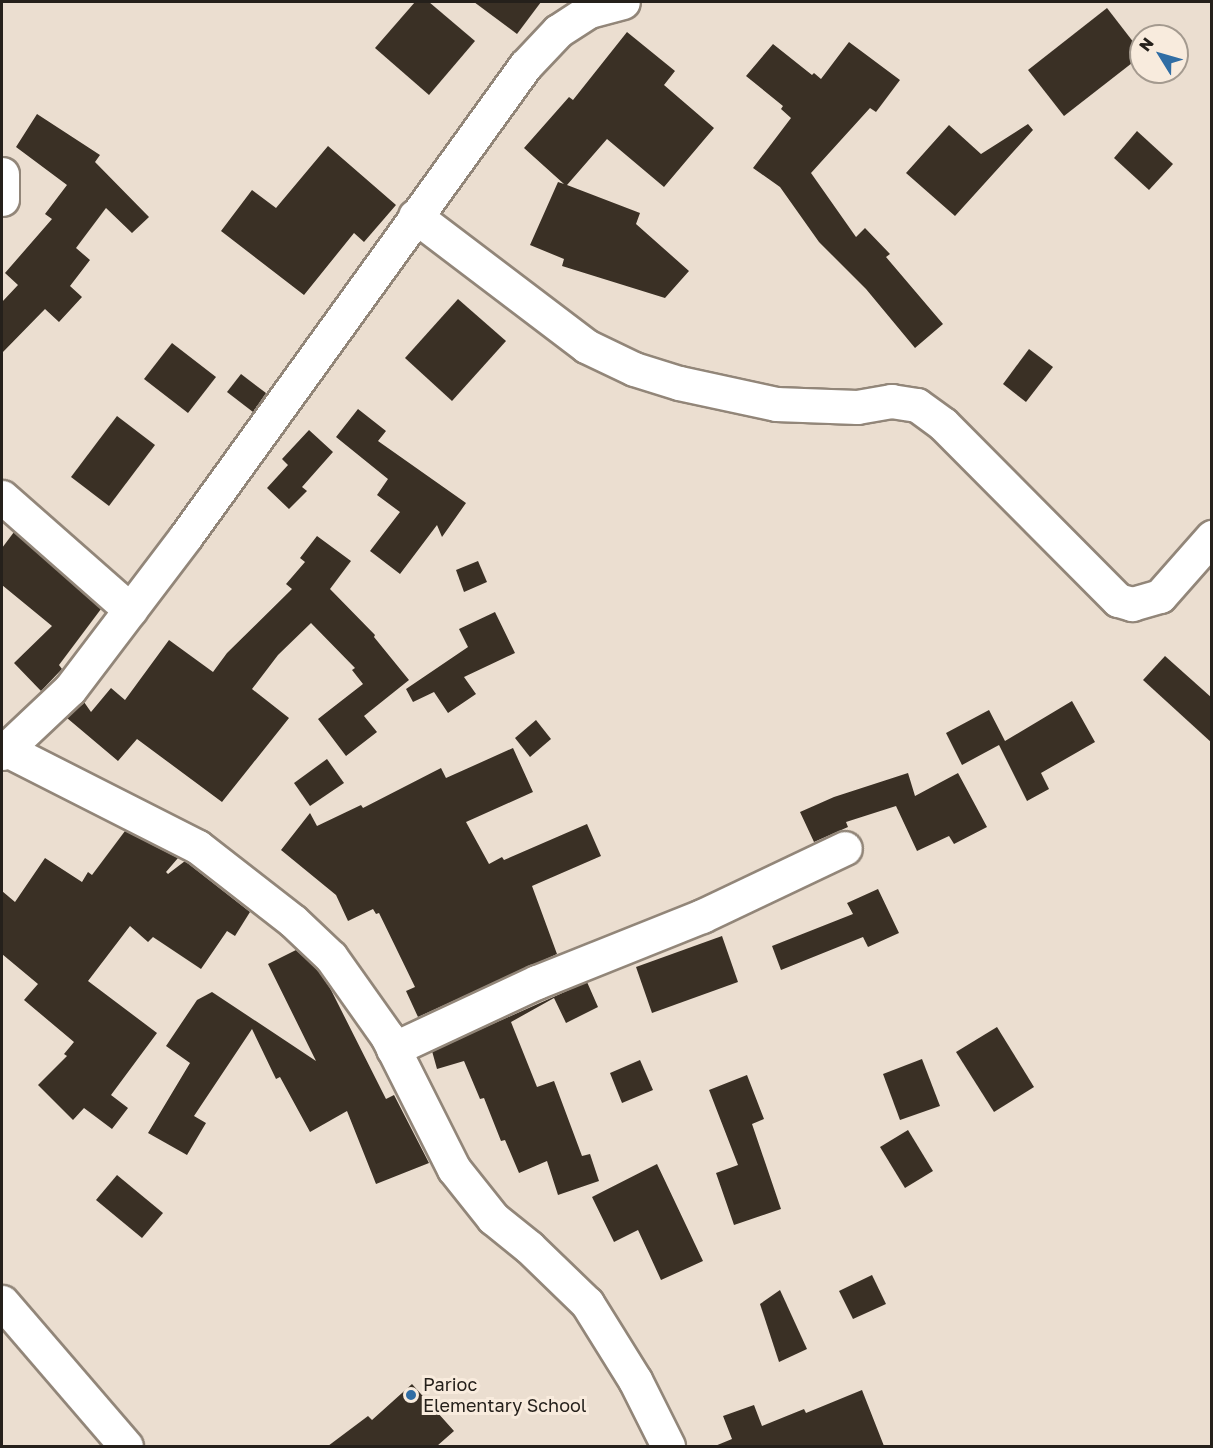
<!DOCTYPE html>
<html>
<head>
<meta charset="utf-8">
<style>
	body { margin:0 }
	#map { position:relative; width:1213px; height:1448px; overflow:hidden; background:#ebded0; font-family:"Golos Text",sans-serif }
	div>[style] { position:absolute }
	.building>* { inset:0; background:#3a3025 }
	.roads { filter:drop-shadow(2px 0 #928679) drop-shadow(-2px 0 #928679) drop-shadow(0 2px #928679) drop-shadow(0 -2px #928679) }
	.minor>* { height:33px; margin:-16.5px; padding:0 16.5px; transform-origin:16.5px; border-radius:16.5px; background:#fff }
	.dots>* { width:16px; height:16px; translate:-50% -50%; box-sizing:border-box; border:3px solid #f8ebdd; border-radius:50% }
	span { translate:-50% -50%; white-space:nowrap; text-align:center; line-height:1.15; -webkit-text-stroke:6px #f8ebdd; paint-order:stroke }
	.poi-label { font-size:18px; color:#25201b }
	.left { translate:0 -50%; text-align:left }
	.frame { position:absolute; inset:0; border:3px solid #25201b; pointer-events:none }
	.north { position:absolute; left:1129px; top:24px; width:60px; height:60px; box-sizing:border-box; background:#f8ebdd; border:2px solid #a49a8f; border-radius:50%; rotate:307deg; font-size:16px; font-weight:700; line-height:24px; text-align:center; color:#25201b }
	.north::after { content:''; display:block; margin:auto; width:21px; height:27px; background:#306da4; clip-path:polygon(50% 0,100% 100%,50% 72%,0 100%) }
</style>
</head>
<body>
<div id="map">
	<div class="building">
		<i style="clip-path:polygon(415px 2px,429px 2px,475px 41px,429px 95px,375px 48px)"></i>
		<i style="clip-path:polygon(474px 2px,541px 2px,517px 34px)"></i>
		<i style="clip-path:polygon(1107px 8px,1141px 52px,1141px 56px,1064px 116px,1028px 70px)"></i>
		<i style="clip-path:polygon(627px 32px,675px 71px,664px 85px,714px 128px,664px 187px,607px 139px,567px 185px,640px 213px,636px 224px,689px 271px,665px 298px,562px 266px,564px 259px,530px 245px,558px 182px,564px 184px,524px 148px,569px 97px,573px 100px)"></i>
		<i style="clip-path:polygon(849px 42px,900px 80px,876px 112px,870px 108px,811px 173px,856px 237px,865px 228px,890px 254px,886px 257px,943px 324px,915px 348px,866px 289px,819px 242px,780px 187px,753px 168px,791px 118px,781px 109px,783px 106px,746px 76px,773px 44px,812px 75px,814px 73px,821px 79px)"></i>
		<i style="clip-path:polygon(37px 114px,100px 155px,95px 162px,149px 217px,132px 233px,106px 208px,76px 248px,90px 260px,70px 286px,82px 297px,59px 322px,45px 309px,2px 353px,2px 302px,18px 285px,5px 273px,52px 219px,45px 214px,67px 185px,16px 147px)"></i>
		<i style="clip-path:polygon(1028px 124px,1033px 130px,955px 216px,906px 173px,949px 125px,981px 154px)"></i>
		<i style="clip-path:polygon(1137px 131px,1173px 164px,1149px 190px,1114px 158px)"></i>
		<i style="clip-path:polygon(328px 146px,396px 205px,364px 242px,354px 233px,304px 295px,221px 231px,252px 190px,276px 208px)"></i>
		<i style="clip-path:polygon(458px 299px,506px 341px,452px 401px,405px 358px)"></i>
		<i style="clip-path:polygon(172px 343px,216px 377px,188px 413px,144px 379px)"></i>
		<i style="clip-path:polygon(1029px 349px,1053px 367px,1026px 402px,1003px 384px)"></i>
		<i style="clip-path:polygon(241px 374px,266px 393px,253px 412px,227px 392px)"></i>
		<i style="clip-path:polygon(358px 409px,386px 431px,378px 441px,466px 503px,442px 537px,437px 525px,400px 574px,370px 551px,400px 512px,377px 495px,388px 479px,336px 437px)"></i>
		<i style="clip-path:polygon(117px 416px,155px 445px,109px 506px,71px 477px)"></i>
		<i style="clip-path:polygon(309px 430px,333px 452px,302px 487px,307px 491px,289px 509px,267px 488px,288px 465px,282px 459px)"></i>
		<i style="clip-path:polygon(14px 532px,101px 609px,59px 665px,62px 669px,41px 691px,14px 663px,52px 626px,2px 585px,2px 548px)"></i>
		<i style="clip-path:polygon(317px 536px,351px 561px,330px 589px,375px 635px,374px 637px,409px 680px,364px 716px,377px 732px,346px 756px,318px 719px,363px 684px,352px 670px,355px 668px,311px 623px,278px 655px,252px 689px,289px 718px,222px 802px,137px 739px,118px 761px,67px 718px,84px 702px,91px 712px,111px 688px,125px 700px,169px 640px,213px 672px,227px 653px,292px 589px,286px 584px,305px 562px,300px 558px)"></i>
		<i style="clip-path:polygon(478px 561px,487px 582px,464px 592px,456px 570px)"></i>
		<i style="clip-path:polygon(495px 612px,515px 653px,464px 677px,476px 694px,448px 713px,434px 692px,413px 702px,406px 689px,468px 647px,459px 629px)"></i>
		<i style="clip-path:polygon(1165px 656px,1212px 698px,1212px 743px,1143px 680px)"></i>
		<i style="clip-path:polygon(1072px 701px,1095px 742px,1041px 773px,1049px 789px,1027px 801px,999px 745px,962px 765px,946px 733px,989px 710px,1005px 741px)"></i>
		<i style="clip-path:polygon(536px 720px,551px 739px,530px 757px,515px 738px)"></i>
		<i style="clip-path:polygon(513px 748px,533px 792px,466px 822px,489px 864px,502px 857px,504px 860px,587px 824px,601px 856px,532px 886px,557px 954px,418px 1017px,406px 991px,415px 987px,379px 913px,376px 914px,373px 909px,348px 921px,336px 895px,281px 850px,310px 813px,317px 826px,361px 805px,363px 808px,441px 768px,446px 778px)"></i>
		<i style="clip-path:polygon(327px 759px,344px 783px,310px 806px,294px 783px)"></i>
		<i style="clip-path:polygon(908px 773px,915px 796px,958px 773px,987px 827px,954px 844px,949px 836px,917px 851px,896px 806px,846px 822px,848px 827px,814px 842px,800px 812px,834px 797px)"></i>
		<i style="clip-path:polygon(125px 831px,178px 858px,166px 872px,168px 874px,185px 861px,250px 912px,235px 936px,227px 931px,201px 969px,153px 937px,148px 942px,130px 926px,88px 981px,157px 1033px,111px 1095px,128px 1108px,112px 1129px,84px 1108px,73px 1120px,38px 1085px,67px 1056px,64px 1054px,74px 1042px,24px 1000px,38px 984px,2px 954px,2px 891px,15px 902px,45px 858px,82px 882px,88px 872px,92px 875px)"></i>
		<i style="clip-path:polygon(878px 889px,899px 933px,868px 947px,863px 937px,781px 970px,772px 946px,853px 914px,847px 903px)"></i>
		<i style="clip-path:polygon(722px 936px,738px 982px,652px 1013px,636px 967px)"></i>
		<i style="clip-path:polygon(296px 950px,317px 969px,330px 988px,386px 1099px,394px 1095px,429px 1163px,376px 1184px,347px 1111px,310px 1132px,280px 1077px,276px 1079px,252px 1029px,194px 1116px,206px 1123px,187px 1155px,148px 1133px,190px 1063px,166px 1046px,197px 1000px,212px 992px,316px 1061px,268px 964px)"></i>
		<i style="clip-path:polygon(587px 982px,598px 1007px,566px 1023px,554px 998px,511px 1022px,537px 1087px,554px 1081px,582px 1156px,590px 1154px,599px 1181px,558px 1195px,547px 1161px,519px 1173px,505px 1140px,501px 1141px,484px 1098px,480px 1099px,464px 1061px,437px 1069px,432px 1051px)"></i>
		<i style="clip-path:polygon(997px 1027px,1034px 1087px,994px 1112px,956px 1052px)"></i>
		<i style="clip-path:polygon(922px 1059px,940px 1106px,900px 1120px,883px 1074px)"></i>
		<i style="clip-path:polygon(640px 1060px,653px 1090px,622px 1103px,610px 1073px)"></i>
		<i style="clip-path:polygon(747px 1075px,764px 1119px,752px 1124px,781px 1209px,734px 1225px,716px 1173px,738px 1165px,709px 1090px)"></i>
		<i style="clip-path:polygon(908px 1130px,933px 1171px,905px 1188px,880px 1147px)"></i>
		<i style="clip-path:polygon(657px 1164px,703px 1261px,661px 1280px,638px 1230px,614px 1242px,592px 1197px)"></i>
		<i style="clip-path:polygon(117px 1175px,163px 1213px,142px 1238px,96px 1200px)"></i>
		<i style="clip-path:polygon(872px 1275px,886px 1304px,853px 1319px,839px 1291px)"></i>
		<i style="clip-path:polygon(780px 1290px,807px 1349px,779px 1362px,760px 1304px)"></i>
		<i style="clip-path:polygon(412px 1384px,454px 1431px,437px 1446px,328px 1446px,368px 1416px,372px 1420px)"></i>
		<i style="clip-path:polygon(862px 1390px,884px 1446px,715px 1446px,732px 1439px,723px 1416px,754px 1405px,762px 1426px,804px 1409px,806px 1413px)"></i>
	</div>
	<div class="roads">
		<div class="minor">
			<i style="left:2px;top:174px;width:25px;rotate:90deg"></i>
			<i style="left:415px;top:216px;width:215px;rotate:37.2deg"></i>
			<i style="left:586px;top:346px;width:53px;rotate:25.6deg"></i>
			<i style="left:634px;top:369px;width:47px;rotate:17.3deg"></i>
			<i style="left:679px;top:383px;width:99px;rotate:12.2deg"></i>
			<i style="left:776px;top:404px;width:81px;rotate:2.1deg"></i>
			<i style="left:857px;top:407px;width:35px;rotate:-10deg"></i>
			<i style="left:891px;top:401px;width:26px;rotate:9deg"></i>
			<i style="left:917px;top:405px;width:32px;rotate:36deg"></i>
			<i style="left:943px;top:424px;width:248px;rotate:45.2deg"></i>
			<i style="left:1118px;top:600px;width:15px;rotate:16deg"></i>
			<i style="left:1132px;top:604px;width:29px;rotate:-16deg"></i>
			<i style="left:1160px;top:596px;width:79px;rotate:-48.6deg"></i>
			<i style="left:2px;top:497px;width:171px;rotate:41.4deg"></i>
			<i style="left:5px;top:749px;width:216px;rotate:26.9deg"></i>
			<i style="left:198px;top:847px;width:120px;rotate:37.9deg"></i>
			<i style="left:293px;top:921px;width:52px;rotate:43.5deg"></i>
			<i style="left:331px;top:957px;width:97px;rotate:54.7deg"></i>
			<i style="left:387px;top:1036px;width:149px;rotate:63.3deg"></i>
			<i style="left:454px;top:1169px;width:63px;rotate:51.5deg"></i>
			<i style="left:493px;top:1218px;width:46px;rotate:38.9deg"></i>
			<i style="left:529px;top:1247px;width:81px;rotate:44deg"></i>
			<i style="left:587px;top:1303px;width:91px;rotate:58.1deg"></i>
			<i style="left:635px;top:1380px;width:74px;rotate:63.4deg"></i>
			<i style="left:2px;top:753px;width:93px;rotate:-43.3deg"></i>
			<i style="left:70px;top:689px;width:192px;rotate:-52.8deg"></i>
			<i style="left:186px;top:536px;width:580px;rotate:-54.2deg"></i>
			<i style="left:525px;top:66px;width:48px;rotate:-46.7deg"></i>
			<i style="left:558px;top:31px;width:37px;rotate:-33deg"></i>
			<i style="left:589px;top:11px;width:35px;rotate:-15deg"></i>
			<i style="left:393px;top:1049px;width:159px;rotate:-25deg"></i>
			<i style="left:537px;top:982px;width:178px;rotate:-21.8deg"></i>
			<i style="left:702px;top:916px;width:158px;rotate:-25.4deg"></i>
			<i style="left:2px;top:1302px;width:190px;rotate:49.3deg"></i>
		</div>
	</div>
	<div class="dots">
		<i style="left:411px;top:1395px;background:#306da4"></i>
	</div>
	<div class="poi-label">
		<span class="left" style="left:423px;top:1395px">Parioc<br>Elementary School</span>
	</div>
	<div class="frame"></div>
	<div class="north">N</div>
</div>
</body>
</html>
